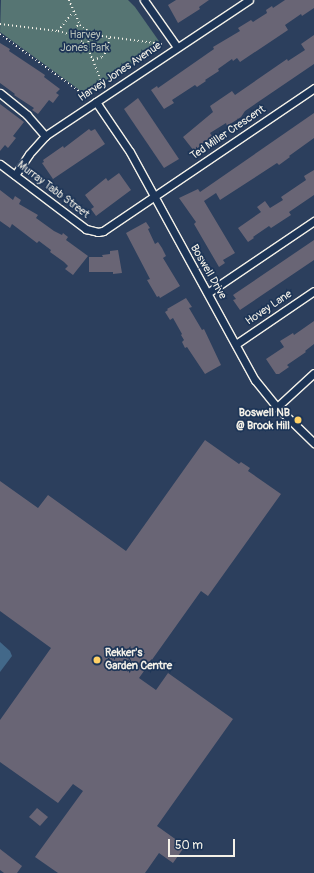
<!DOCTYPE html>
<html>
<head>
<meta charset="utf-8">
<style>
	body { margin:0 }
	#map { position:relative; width:314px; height:873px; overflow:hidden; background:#2c3f5d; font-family:Pangolin,sans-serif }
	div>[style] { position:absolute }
	.green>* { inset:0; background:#567573 }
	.water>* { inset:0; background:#426889 }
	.building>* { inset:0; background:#696575 }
	.path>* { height:1.5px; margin-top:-0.75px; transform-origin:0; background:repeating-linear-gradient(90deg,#f4f1e8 0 1px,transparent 0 4px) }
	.roads { filter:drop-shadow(1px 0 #f4f1e8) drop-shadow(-1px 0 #f4f1e8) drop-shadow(0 1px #f4f1e8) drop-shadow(0 -1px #f4f1e8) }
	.minor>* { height:7px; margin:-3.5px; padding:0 3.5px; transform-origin:3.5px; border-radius:3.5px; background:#1d3557 }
	.dots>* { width:11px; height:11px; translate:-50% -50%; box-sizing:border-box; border:2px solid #1d3557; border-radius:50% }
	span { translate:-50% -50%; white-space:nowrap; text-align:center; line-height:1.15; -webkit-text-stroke:3.5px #1d3557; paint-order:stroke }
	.park-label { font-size:11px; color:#b5bfb9 }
	.street-label { font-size:11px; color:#f4f1e8 }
	.poi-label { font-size:11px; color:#f4f1e8; font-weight:700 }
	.right { translate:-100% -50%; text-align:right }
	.left { translate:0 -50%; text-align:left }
	.scale { position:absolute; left:168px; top:839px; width:67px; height:18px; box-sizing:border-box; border:2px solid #f4f1e8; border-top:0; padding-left:5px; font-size:12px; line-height:14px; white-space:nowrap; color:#f4f1e8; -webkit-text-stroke:3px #1d3557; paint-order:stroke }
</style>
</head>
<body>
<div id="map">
	<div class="green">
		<i style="clip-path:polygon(1px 0,128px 0,135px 7px,161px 44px,85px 94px,0 32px)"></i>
	</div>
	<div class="water">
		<i style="clip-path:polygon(0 642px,10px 651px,12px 656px,0 672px)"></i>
	</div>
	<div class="building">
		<i style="clip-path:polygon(176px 0,209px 0,199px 7px,200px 9px,178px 23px,168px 5px)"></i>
		<i style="clip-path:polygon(285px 0,314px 0,314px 8px,302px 16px,301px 14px,285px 25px,288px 30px,240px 62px,237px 58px,233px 61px,232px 59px,218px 69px,219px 71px,205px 80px,206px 81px,197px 87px,195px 85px,172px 100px,174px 103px,164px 109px,151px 90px,157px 86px,158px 88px,214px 49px,213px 47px,240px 31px,238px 28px,251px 20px,253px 22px,267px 13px,266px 10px,272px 6px,273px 8px)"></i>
		<i style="clip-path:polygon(314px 35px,314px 64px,245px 111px,241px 117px,227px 126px,226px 123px,210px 133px,212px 136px,194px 151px,183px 137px,213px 112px,210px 106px,232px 91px,235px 95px,287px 59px,288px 61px,305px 50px,301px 44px)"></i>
		<i style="clip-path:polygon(0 43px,10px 49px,9px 51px,45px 75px,44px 77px,60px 89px,56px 93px,59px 95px,53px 103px,49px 100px,38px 114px,32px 110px,34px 108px,14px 95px,15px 94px,0 83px)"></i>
		<i style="clip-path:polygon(138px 98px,179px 159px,164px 168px,124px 109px)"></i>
		<i style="clip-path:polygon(0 104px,24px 122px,13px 136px,16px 138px,8px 148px,5px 145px,0 151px)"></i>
		<i style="clip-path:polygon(314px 113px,314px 138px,289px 156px,290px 157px,279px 165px,277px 163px,220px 200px,216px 193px,204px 201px,235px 253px,223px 260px,225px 263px,219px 267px,194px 224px,196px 222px,179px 198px,198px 189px,200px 192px)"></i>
		<i style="clip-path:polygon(89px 129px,91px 131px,95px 129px,105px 144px,53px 179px,42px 163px,44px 162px,43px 160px,63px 146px,64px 148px)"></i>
		<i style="clip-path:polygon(314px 170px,314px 195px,289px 212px,291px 215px,271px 228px,269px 226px,253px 237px,254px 238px,248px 242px,238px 228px,261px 212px,257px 207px,265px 201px,270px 208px,283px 200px,281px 197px,306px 180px,304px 176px)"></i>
		<i style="clip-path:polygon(119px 173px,131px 190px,96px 216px,91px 209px,94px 207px,85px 195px,106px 178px,108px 181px)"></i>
		<i style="clip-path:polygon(0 190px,13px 200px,15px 196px,21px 200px,19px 204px,38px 215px,36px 218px,54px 231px,62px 235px,63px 233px,68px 237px,66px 240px,88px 256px,73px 275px,65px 269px,68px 266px,64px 262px,50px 252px,51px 250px,39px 241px,37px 243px,12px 224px,10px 228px,0 221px)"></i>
		<i style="clip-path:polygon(146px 222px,150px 228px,148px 229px,155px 244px,158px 242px,162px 248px,166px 256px,163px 258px,180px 286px,160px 298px,159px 296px,157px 297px,147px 280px,150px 279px,126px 233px)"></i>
		<i style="clip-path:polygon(314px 240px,314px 260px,240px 310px,233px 300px,236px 299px,233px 295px)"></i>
		<i style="clip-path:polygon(118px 250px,122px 273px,113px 274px,113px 272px,89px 272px,89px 257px,103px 257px,102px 255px,110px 254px,110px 251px)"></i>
		<i style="clip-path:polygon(186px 298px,192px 307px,189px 308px,202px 330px,204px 329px,221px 365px,205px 374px,187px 347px,185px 348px,182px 342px,184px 340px,181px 335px,182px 334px,173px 318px,170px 320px,165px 312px,168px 310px,167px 309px)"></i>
		<i style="clip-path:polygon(314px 321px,314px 344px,305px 351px,306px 352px,287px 365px,289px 367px,279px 374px,276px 374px,266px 359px,284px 347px,280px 341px,293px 333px,294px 335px)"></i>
		<i style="clip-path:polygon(205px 440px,239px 464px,241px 462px,250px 468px,248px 471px,281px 494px,208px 596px,201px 591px,139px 678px,156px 690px,168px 673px,233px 719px,157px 826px,185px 846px,173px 863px,159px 853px,145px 873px,58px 873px,35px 857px,83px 791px,73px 784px,58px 803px,0 762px,0 720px,51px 648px,0 611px,0 481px,38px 508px,48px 495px,126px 551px)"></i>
		<i style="clip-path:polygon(37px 808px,48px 817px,40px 826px,29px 817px)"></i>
		<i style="clip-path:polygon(0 849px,22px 866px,17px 873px,4px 873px,0 870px)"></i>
	</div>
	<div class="path">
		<i style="left:69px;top:0;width:27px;rotate:66deg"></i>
		<i style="left:80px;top:25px;width:17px;rotate:36deg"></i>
		<i style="left:94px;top:35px;width:69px;rotate:7.5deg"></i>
		<i style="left:0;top:24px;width:58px;rotate:6.9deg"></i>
		<i style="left:58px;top:31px;width:18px;rotate:16deg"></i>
		<i style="left:75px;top:36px;width:11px;rotate:41deg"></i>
		<i style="left:83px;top:43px;width:12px;rotate:55deg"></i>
		<i style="left:90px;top:53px;width:37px;rotate:68deg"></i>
		<i style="left:58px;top:31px;width:24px;rotate:-52deg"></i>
		<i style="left:69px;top:33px;width:7px;rotate:-27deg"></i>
		<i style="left:75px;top:30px;width:7px;rotate:-63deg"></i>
		<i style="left:0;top:34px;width:106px;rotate:35.8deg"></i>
		<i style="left:87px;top:46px;width:7px;rotate:-74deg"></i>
		<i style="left:89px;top:39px;width:8px;rotate:-23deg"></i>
		<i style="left:93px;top:60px;width:9px;rotate:-18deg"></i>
		<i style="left:102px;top:57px;width:8px;rotate:-50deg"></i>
		<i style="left:107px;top:51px;width:13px;rotate:-81deg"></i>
	</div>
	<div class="roads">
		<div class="minor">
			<i style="left:144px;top:0;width:57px;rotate:54.9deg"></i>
			<i style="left:0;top:93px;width:35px;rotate:39deg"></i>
			<i style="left:27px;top:115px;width:28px;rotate:49deg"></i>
			<i style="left:96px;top:102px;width:60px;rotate:55.8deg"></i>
			<i style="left:130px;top:152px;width:260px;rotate:61.3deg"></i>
			<i style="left:255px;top:380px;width:35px;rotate:51deg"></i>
			<i style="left:277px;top:407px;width:52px;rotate:44.2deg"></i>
			<i style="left:0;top:164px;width:108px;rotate:37.1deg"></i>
			<i style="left:86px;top:229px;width:12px;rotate:14deg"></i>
			<i style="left:98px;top:232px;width:5px;rotate:-11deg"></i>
			<i style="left:103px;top:231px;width:255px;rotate:-34.1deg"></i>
			<i style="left:15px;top:175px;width:25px;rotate:-56deg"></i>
			<i style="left:29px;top:154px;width:24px;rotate:-48deg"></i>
			<i style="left:45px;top:136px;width:245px;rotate:-33.7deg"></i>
			<i style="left:209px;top:292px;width:127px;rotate:-34.1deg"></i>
			<i style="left:236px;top:344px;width:94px;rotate:-34.2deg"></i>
			<i style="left:277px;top:407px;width:50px;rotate:-42.6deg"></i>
		</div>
	</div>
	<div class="dots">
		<i style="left:298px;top:420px;background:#ffd166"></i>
		<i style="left:97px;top:660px;background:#ffd166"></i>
	</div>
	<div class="park-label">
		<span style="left:85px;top:42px">Harvey<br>Jones Park</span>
	</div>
	<div class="street-label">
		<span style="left:120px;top:72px;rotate:-34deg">Harvey Jones Avenue</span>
		<span style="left:228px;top:133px;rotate:-34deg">Ted Miller Crescent</span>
		<span style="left:53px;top:190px;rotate:37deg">Murray Tabb Street</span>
		<span style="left:208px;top:272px;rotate:60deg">Boswell Drive</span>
		<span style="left:269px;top:308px;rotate:-34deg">Hovey Lane</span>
	</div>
	<div class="poi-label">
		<span class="right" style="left:290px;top:420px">Boswell NB<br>@ Brook Hill</span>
		<span class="left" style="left:105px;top:660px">Rekker's<br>Garden Centre</span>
	</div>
	<div class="scale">50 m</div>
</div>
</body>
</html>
